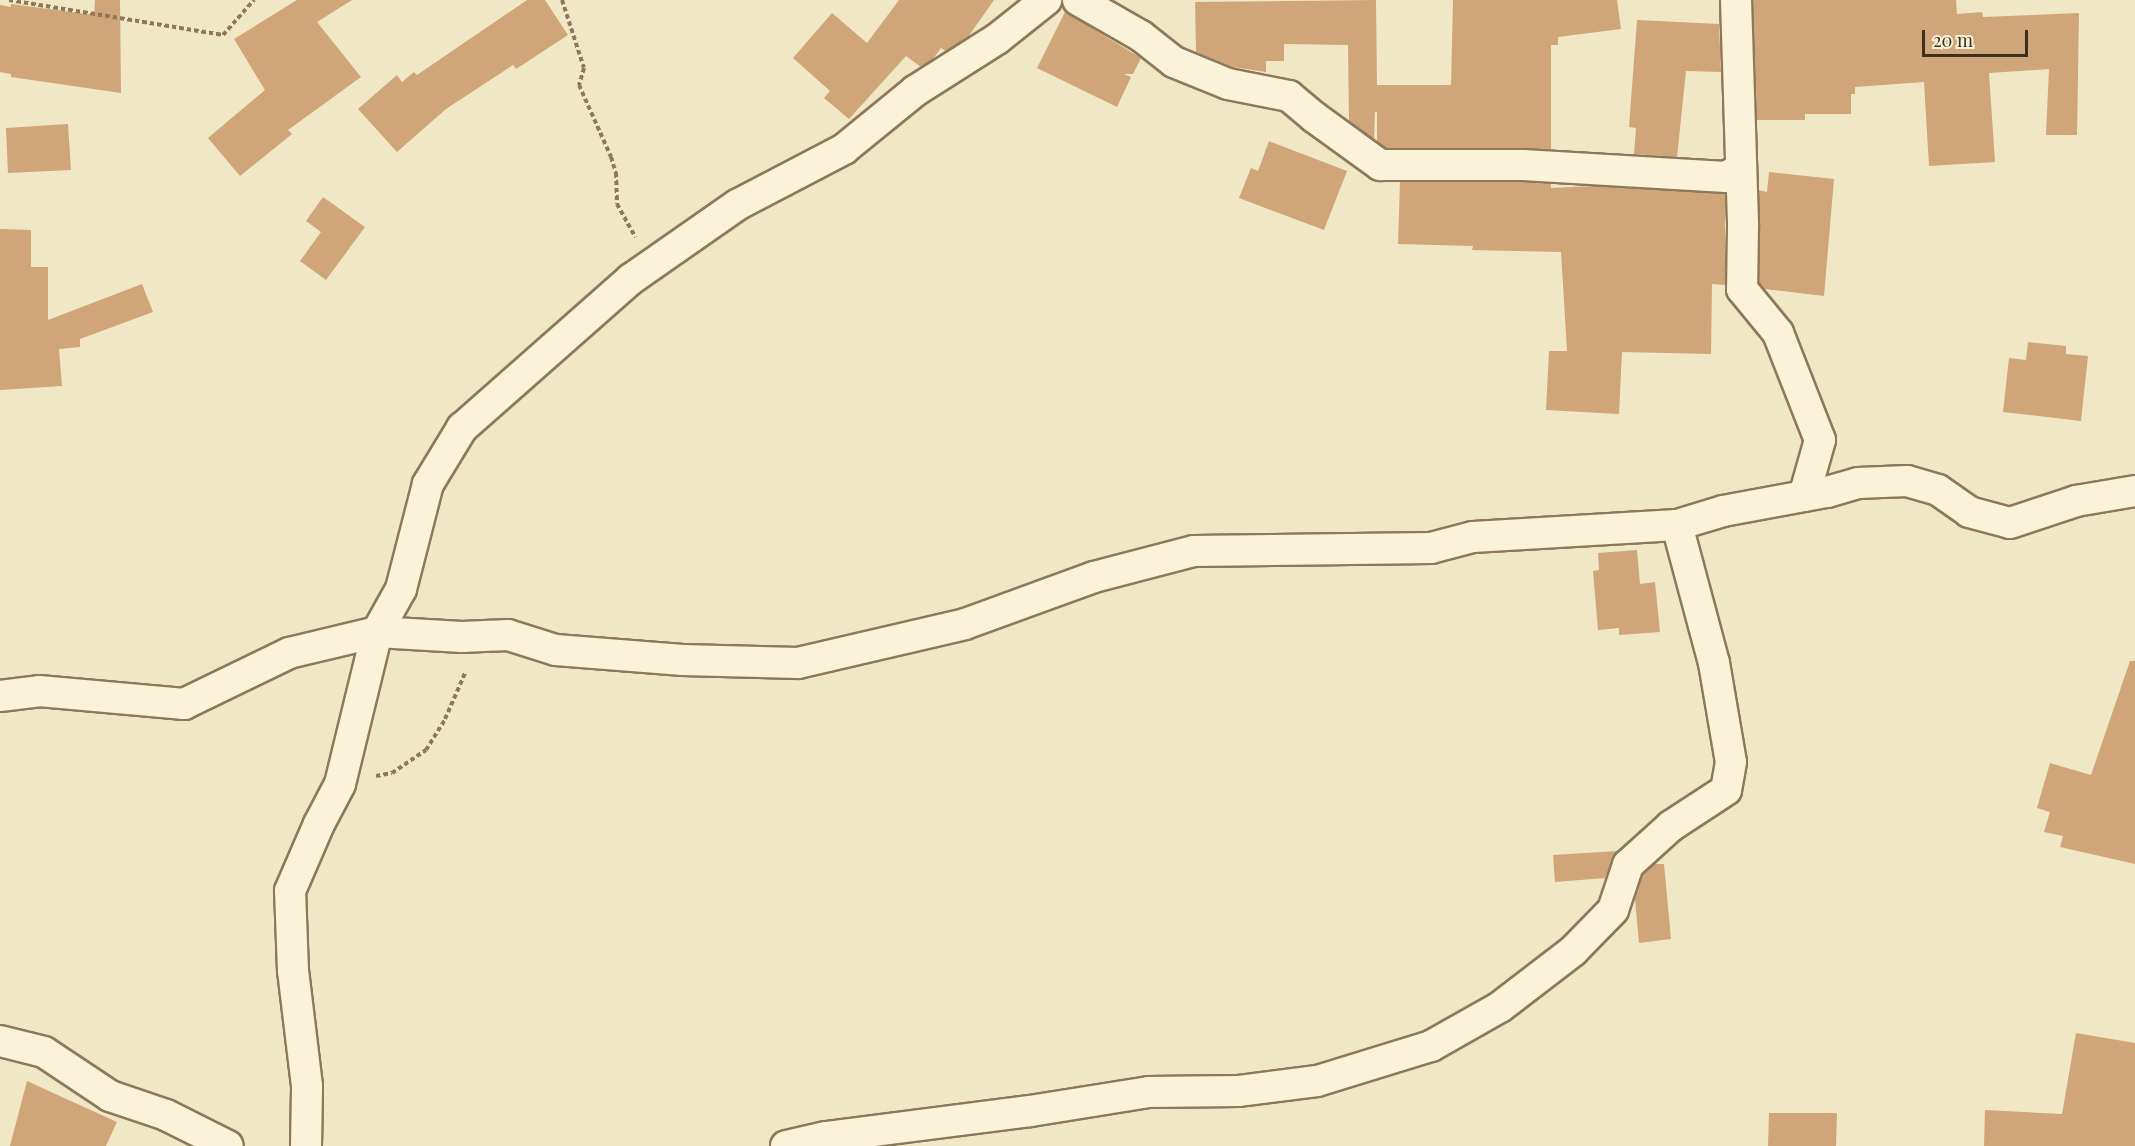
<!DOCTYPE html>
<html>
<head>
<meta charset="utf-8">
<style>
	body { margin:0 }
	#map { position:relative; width:2135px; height:1146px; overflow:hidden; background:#f0e7c5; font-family:"Playfair Display",serif }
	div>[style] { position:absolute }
	.building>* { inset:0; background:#d0a579 }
	.path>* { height:4px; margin-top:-2px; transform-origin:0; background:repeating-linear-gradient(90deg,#8d795a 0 4.5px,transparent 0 7.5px) }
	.roads { filter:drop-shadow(2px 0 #8d795a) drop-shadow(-2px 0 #8d795a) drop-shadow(0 2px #8d795a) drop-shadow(0 -2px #8d795a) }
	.street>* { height:30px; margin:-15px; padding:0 15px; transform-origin:15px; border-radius:15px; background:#faf3d9 }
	span { translate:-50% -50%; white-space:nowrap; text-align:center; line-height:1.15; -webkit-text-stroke:5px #f7f1d5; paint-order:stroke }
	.scale { position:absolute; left:1922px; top:30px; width:106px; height:27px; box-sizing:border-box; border:3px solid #3c2f1e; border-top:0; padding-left:8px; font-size:18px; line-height:21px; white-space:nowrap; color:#3c2f1e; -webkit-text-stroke:4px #f7f1d5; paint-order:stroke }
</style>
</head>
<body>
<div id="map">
	<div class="building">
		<i style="clip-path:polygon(95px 0,120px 0,121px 93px,11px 77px,11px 74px,0 72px,0 5px,11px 7px,11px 4px,94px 15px)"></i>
		<i style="clip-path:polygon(297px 0,352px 0,317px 22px,361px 77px,288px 130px,292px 134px,240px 176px,208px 138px,265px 90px,234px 39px)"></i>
		<i style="clip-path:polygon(527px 0,545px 0,568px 35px,516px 69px,513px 65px,446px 109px,397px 152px,358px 109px,397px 75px,402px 82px,414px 72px,417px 75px)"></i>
		<i style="clip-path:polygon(899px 0,994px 0,968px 37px,946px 51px,941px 48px,933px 59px,921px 67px,906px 56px,849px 119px,824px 98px,830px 91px,793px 58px,832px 13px,867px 43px)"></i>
		<i style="clip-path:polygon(1376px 0,1377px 85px,1451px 85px,1453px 0,1617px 0,1621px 29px,1558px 37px,1558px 45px,1551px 45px,1551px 149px,1386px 148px,1377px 142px,1377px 112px,1375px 112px,1374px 140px,1349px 121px,1348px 45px,1284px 44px,1284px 61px,1266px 61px,1266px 72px,1233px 67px,1196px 52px,1195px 2px)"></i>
		<i style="clip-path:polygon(1753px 0,1956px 0,1957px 14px,1982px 12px,1983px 17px,2079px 13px,2077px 135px,2046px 135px,2049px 69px,1989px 73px,1995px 162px,1929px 166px,1924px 82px,1855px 87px,1855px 94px,1851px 94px,1851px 114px,1805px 114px,1805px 120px,1757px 120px)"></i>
		<i style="clip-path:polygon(1065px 12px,1141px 58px,1133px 74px,1124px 74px,1131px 77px,1117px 107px,1037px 68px)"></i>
		<i style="clip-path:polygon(1637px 20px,1719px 24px,1721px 72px,1686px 71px,1677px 157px,1634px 154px,1636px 128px,1629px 127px)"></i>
		<i style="clip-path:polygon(68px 124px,71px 170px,8px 173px,6px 128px)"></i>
		<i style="clip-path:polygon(1269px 141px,1347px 171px,1324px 230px,1239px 198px,1251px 168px,1258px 171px)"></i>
		<i style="clip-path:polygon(1769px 172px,1834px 179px,1824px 296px,1765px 289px,1759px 283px,1759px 190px,1767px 192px)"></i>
		<i style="clip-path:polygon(1400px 182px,1522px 182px,1551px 184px,1551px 188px,1594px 186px,1725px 194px,1725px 285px,1712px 284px,1711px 354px,1622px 352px,1619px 414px,1546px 410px,1549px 351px,1567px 351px,1561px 252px,1472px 250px,1473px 246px,1398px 244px)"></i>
		<i style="clip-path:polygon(323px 197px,365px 227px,326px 280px,300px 261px,321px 232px,306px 221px)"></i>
		<i style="clip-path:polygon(0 229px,31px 230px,31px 267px,48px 267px,48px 320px,142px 284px,153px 312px,80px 339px,80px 347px,59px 349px,62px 386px,0 390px)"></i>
		<i style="clip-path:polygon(2028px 342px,2066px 346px,2066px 354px,2088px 356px,2081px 421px,2003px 412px,2009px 358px,2026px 360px)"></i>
		<i style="clip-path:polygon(1637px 550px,1640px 584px,1655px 582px,1660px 632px,1619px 635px,1619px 628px,1598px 630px,1593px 571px,1599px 570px,1598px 553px)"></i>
		<i style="clip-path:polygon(2130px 661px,2135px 661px,2135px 864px,2060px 847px,2063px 836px,2044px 832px,2050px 812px,2037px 808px,2050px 763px,2091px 775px)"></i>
		<i style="clip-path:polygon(1618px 851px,1612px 860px,1605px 878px,1555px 882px,1553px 855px)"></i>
		<i style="clip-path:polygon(1654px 864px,1664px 864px,1671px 939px,1639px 943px,1635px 899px,1643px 875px)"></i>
		<i style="clip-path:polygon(2076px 1033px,2135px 1043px,2135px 1146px,1984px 1146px,1985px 1110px,2062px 1114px)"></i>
		<i style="clip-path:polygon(27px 1081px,117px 1122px,106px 1146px,10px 1146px)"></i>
		<i style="clip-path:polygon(1769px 1113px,1837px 1113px,1836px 1146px,1768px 1146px)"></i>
	</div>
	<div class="path">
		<i style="left:9px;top:0;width:217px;rotate:9.3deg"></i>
		<i style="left:223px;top:35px;width:47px;rotate:-48.5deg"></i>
		<i style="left:562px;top:0;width:71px;rotate:72.1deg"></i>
		<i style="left:584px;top:68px;width:18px;rotate:106deg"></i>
		<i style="left:579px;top:85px;width:79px;rotate:66deg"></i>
		<i style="left:611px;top:157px;width:17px;rotate:73deg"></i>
		<i style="left:616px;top:173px;width:31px;rotate:88deg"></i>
		<i style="left:617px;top:204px;width:38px;rotate:61deg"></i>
		<i style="left:376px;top:776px;width:16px;rotate:-11deg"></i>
		<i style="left:392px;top:773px;width:41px;rotate:-34.1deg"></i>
		<i style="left:426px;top:750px;width:36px;rotate:-58deg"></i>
		<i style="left:445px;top:719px;width:52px;rotate:-66.4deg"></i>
	</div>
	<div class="roads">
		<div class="street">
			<i style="left:1078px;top:0;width:73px;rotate:29.7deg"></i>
			<i style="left:1141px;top:36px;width:42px;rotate:38.2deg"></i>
			<i style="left:1174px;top:62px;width:58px;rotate:22.2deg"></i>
			<i style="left:1228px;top:84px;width:62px;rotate:11.1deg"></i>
			<i style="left:1289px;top:96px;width:33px;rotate:40deg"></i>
			<i style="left:1314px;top:117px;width:82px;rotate:36deg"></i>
			<i style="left:1380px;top:165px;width:143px"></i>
			<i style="left:1523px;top:165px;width:203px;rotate:3.4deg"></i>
			<i style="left:1726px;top:177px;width:17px;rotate:-31deg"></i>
			<i style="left:1736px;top:0;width:228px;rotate:88.2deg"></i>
			<i style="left:1743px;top:228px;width:61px;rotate:90.9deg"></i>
			<i style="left:1742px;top:289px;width:57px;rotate:50.7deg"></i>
			<i style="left:1778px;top:333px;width:115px;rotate:68.6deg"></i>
			<i style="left:1820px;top:440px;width:58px;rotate:105.9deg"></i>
			<i style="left:1677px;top:525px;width:48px;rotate:-16.9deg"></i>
			<i style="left:1723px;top:511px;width:106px;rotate:-10.4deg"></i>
			<i style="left:1827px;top:492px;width:32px;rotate:-16deg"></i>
			<i style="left:1858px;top:483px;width:49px;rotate:-2.3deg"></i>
			<i style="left:1907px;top:481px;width:32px;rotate:16deg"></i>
			<i style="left:1938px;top:490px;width:38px;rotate:35deg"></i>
			<i style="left:1969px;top:512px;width:42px;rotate:15deg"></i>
			<i style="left:2010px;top:523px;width:70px;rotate:-18.4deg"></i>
			<i style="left:2076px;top:501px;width:60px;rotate:-9.6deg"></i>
			<i style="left:0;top:696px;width:39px;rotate:-7deg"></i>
			<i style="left:39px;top:691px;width:146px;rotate:5.1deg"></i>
			<i style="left:184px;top:704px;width:117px;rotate:-25.9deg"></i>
			<i style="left:289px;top:653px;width:90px;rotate:-13.4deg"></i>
			<i style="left:377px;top:632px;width:85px;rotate:3.4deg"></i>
			<i style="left:462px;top:637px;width:46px;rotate:-2.5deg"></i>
			<i style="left:508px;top:635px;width:50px;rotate:17.4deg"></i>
			<i style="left:556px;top:650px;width:127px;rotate:4.5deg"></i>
			<i style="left:683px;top:660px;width:115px;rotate:1.5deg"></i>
			<i style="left:798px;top:663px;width:171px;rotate:-13.1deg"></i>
			<i style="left:965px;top:624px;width:137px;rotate:-20deg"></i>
			<i style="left:1094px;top:577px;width:103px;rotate:-14.6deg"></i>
			<i style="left:1194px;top:551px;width:237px;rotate:-0.7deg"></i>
			<i style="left:1431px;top:548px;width:43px;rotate:-14.7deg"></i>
			<i style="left:1473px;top:537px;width:204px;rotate:-3.4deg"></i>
			<i style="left:1677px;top:525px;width:143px;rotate:75deg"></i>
			<i style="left:1714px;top:663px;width:100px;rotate:80.3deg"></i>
			<i style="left:1731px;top:762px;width:28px;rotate:100deg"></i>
			<i style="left:1726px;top:790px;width:66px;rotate:146.8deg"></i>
			<i style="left:1671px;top:826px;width:58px;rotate:137.8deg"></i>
			<i style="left:1628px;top:865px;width:47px;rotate:108.4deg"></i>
			<i style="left:1613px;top:910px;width:57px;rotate:134.3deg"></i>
			<i style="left:1573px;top:951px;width:92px;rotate:142.5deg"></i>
			<i style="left:1500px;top:1007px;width:79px;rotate:150.5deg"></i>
			<i style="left:1431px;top:1046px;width:119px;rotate:162.9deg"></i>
			<i style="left:1317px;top:1081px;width:80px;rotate:172.8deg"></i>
			<i style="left:1238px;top:1091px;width:89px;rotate:179.4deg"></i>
			<i style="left:1149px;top:1092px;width:121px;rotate:170.9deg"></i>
			<i style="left:1030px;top:1111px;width:206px;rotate:172.7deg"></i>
			<i style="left:826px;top:1137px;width:41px;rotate:167.3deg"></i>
			<i style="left:0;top:1041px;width:45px;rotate:14deg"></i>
			<i style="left:44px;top:1052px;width:79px;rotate:33.7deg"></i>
			<i style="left:110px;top:1096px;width:59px;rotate:18.7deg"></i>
			<i style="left:166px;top:1115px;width:69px;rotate:26.6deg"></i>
			<i style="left:306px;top:1146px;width:60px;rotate:-89deg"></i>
			<i style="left:307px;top:1086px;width:116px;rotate:-96.9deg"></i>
			<i style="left:293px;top:971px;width:80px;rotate:-92.1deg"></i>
			<i style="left:290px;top:891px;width:73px;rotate:-66.6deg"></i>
			<i style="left:319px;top:824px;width:45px;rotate:-62.3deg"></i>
			<i style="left:340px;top:784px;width:156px;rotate:-76.3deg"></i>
			<i style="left:377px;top:632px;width:49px;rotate:-60.8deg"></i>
			<i style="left:401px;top:589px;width:108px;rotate:-75.6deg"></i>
			<i style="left:428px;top:484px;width:66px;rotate:-58.7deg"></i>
			<i style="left:462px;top:428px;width:225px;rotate:-41.4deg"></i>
			<i style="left:631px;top:279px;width:129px;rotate:-34.9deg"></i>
			<i style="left:737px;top:205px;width:121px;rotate:-27.6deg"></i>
			<i style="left:844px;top:149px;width:92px;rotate:-39.2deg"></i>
			<i style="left:915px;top:91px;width:97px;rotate:-32.4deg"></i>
			<i style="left:997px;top:39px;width:63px;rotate:-38.5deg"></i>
		</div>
	</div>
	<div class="scale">20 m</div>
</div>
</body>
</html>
